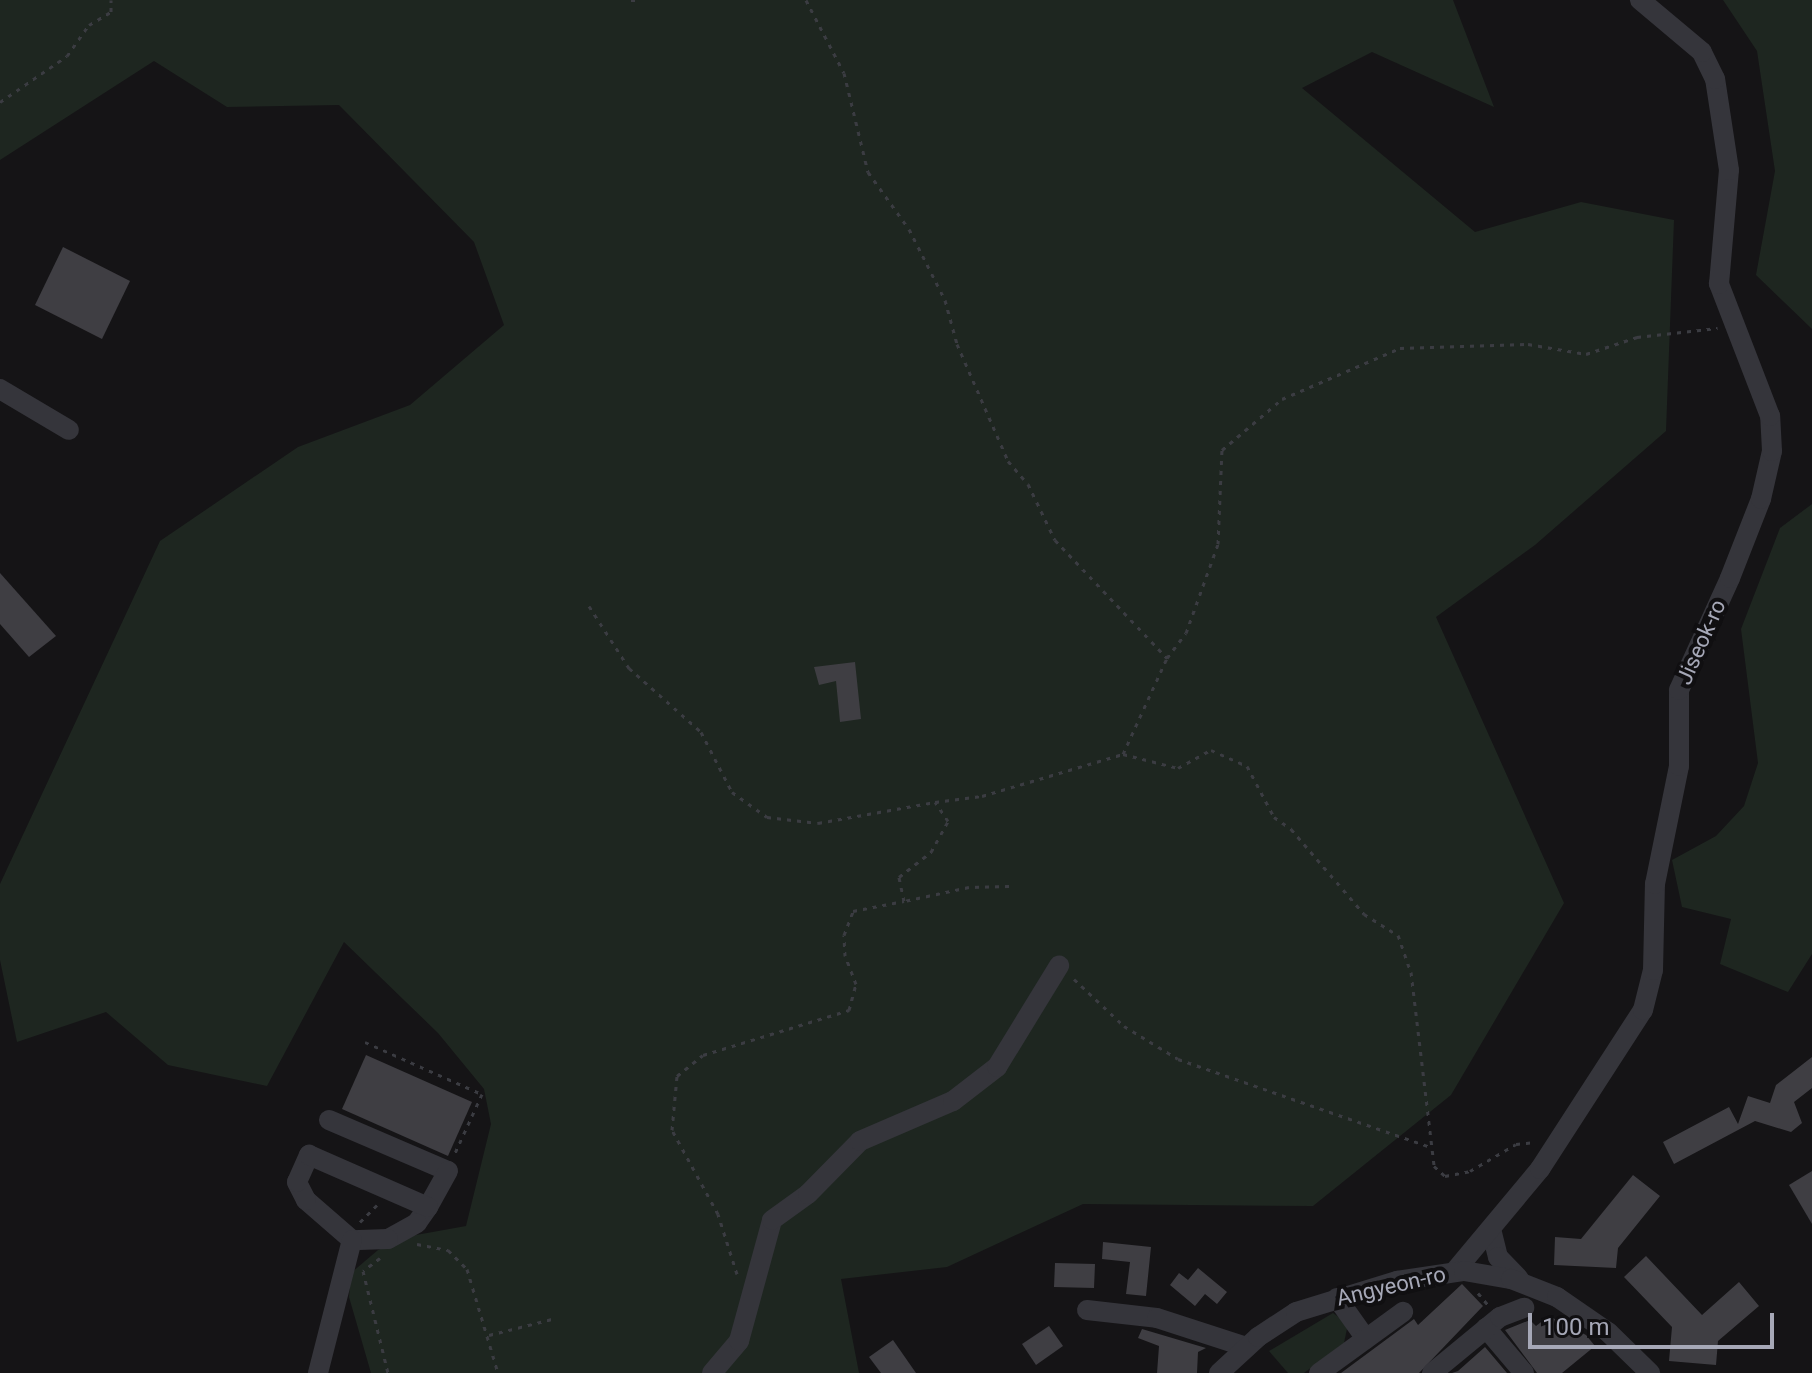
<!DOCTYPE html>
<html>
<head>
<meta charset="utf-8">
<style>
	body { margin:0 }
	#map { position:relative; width:1812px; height:1373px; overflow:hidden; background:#151416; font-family:Roboto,sans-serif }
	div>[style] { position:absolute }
	.green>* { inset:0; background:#1e2620 }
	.building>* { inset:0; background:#3f3e43 }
	.path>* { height:3px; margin-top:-1.5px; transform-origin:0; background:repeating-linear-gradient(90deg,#3b3c42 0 4px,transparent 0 10px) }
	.minor>* { height:20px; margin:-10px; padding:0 10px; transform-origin:10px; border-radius:10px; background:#35353b }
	span { translate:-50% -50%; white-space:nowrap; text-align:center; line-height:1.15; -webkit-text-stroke:8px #100f11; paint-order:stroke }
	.street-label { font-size:22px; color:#a6a8b7 }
	.scale { position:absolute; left:1528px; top:1313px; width:246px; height:36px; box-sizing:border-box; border:4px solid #a6a8b7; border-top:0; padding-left:10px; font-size:24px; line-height:28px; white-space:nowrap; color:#a6a8b7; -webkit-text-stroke:6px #100f11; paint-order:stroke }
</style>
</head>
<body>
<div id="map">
	<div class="green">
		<i style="clip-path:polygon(0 0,1453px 0,1494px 107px,1372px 52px,1302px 88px,1475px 232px,1581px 202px,1674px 220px,1666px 431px,1535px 545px,1436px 617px,1564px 903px,1451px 1095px,1313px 1206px,1083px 1204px,947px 1267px,841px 1279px,859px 1373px,371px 1373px,349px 1297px,351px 1273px,378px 1250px,416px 1235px,466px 1226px,491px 1124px,484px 1089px,438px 1033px,344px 942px,267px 1086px,168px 1065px,106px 1012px,17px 1042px,0 960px,0 884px,160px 541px,298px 447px,410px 405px,504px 325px,474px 242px,339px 105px,227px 107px,154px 61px,0 160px)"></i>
		<i style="clip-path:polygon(1723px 0,1812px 0,1812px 329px,1756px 275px,1775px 171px,1757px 51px)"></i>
		<i style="clip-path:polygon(1812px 504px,1812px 954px,1788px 992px,1720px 964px,1731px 919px,1682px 907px,1672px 860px,1716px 836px,1744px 806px,1758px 763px,1741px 629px,1780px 528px)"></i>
		<i style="clip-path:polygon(1333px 1313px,1348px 1324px,1344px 1343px,1304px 1373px,1288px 1373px,1269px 1351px)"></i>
	</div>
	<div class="building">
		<i style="clip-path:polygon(63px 247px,130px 281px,102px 339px,35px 305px)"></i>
		<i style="clip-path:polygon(0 573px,56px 636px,29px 657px,0 624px)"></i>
		<i style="clip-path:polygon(855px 662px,861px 719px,840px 722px,836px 681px,819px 685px,814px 667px)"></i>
		<i style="clip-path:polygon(366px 1055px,472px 1102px,448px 1156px,342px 1109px)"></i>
		<i style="clip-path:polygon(1812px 1057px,1812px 1088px,1794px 1102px,1802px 1123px,1791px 1132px,1755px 1121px,1674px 1164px,1663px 1142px,1729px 1107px,1738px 1124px,1748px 1096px,1770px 1103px,1776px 1085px)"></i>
		<i style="clip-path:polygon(1812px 1171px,1812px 1224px,1789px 1185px)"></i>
		<i style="clip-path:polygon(1633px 1175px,1660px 1196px,1618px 1248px,1616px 1268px,1554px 1265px,1555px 1237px,1581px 1239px)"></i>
		<i style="clip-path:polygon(1103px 1242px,1151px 1247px,1146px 1296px,1126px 1294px,1130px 1262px,1102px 1259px)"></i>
		<i style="clip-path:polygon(1646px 1256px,1702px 1315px,1739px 1282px,1759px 1306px,1718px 1341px,1716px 1365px,1669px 1361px,1672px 1327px,1624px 1277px)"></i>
		<i style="clip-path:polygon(1055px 1263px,1095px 1264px,1094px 1288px,1054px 1287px)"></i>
		<i style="clip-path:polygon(1198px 1268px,1227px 1292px,1217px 1304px,1205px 1294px,1195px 1306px,1170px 1285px,1179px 1273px,1188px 1280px)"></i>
		<i style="clip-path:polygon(1462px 1284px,1483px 1306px,1419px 1373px,1341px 1373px,1414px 1319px,1418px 1325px)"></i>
		<i style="clip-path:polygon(1549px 1316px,1586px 1335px,1595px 1346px,1562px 1373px,1537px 1373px,1505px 1330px,1530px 1320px,1536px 1326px)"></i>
		<i style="clip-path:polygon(1049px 1326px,1063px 1346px,1036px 1365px,1022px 1344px)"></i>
		<i style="clip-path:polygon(1142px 1329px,1206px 1348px,1198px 1352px,1197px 1373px,1157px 1373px,1159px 1346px,1138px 1338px)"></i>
		<i style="clip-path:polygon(893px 1340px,916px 1373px,881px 1373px,869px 1357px)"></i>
		<i style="clip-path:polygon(1485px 1347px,1507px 1373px,1452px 1373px,1458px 1371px)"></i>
	</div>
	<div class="path">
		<i style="left:631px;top:0;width:4px"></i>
		<i style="left:806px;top:0;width:82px;rotate:62.5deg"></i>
		<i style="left:844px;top:73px;width:102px;rotate:76.4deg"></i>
		<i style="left:868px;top:172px;width:70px;rotate:54.3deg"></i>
		<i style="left:909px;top:229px;width:80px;rotate:63.1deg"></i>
		<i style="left:945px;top:300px;width:46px;rotate:74.7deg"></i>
		<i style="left:957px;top:344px;width:128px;rotate:66.4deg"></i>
		<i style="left:1008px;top:461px;width:30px;rotate:49deg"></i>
		<i style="left:1028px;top:484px;width:62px;rotate:64.3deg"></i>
		<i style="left:1055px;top:540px;width:163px;rotate:46.5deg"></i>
		<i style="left:0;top:102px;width:81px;rotate:-34.5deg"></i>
		<i style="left:67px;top:56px;width:38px;rotate:-55deg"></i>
		<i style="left:89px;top:25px;width:26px;rotate:-31deg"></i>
		<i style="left:111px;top:12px;width:12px;rotate:-90deg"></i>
		<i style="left:589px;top:606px;width:74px;rotate:57.2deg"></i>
		<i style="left:629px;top:668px;width:96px;rotate:41.6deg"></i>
		<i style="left:701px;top:732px;width:68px;rotate:62.7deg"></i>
		<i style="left:732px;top:792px;width:43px;rotate:35.5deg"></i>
		<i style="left:767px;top:817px;width:51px;rotate:6.7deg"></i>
		<i style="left:818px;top:823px;width:119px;rotate:-10.2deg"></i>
		<i style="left:1123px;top:754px;width:57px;rotate:14.3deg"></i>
		<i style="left:1178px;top:768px;width:38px;rotate:-29deg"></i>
		<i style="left:1211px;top:750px;width:39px;rotate:24deg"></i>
		<i style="left:1247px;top:766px;width:58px;rotate:62.1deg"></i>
		<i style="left:1274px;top:817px;width:21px;rotate:35deg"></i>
		<i style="left:1291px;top:829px;width:112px;rotate:49.3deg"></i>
		<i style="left:1364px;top:914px;width:40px;rotate:32deg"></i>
		<i style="left:1398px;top:935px;width:39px;rotate:71deg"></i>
		<i style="left:1411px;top:972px;width:195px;rotate:83.2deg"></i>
		<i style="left:1434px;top:1166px;width:15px;rotate:42deg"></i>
		<i style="left:1445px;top:1176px;width:25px;rotate:-11deg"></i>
		<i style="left:1470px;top:1171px;width:53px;rotate:-30.4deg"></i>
		<i style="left:1516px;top:1144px;width:19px;rotate:-6deg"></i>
		<i style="left:1009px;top:886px;width:40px;rotate:178.6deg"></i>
		<i style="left:969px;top:887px;width:66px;rotate:167.8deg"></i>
		<i style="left:904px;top:901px;width:25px;rotate:-102deg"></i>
		<i style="left:899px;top:877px;width:41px;rotate:-38deg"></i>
		<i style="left:931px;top:852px;width:35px;rotate:-61deg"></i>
		<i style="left:948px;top:821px;width:23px;rotate:-124deg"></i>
		<i style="left:935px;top:802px;width:47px;rotate:-7.3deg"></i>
		<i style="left:982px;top:796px;width:147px;rotate:-16.6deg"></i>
		<i style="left:1123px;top:754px;width:106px;rotate:-65.4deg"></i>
		<i style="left:1167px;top:658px;width:31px;rotate:-53deg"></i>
		<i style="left:1186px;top:633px;width:95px;rotate:-70.2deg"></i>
		<i style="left:1218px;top:544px;width:94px;rotate:-87.6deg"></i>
		<i style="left:1222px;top:450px;width:79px;rotate:-40.4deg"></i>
		<i style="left:1282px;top:399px;width:129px;rotate:-23.4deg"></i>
		<i style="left:1400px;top:348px;width:128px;rotate:-1.8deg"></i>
		<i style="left:1528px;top:344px;width:59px;rotate:9.8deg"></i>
		<i style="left:1586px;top:354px;width:54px;rotate:-18.4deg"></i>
		<i style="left:1637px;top:337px;width:81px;rotate:-6.3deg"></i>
		<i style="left:1074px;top:979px;width:69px;rotate:43.2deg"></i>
		<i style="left:1124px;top:1026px;width:63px;rotate:31.4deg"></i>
		<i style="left:1178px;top:1059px;width:267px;rotate:19.2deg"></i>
		<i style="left:365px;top:1042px;width:128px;rotate:24deg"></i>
		<i style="left:482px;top:1094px;width:65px;rotate:114.6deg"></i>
		<i style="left:360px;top:1222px;width:24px;rotate:-45deg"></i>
		<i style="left:417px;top:1244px;width:32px;rotate:11deg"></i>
		<i style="left:448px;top:1250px;width:27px;rotate:45deg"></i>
		<i style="left:467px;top:1269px;width:109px;rotate:73.4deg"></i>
		<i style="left:380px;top:1258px;width:21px;rotate:143deg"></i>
		<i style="left:363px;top:1271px;width:105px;rotate:76.2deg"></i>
		<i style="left:737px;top:1274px;width:63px;rotate:-107.6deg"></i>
		<i style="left:718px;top:1214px;width:96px;rotate:-118.7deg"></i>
		<i style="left:672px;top:1130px;width:54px;rotate:-84.7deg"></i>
		<i style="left:677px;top:1076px;width:33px;rotate:-39deg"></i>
		<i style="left:703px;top:1055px;width:153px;rotate:-17.1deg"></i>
		<i style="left:849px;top:1010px;width:27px;rotate:-75deg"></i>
		<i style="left:856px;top:984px;width:30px;rotate:-111deg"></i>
		<i style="left:845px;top:956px;width:21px;rotate:-93deg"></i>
		<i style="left:844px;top:935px;width:26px;rotate:-69deg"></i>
		<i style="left:853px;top:911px;width:52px;rotate:-11.1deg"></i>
		<i style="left:1478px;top:1293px;width:17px;rotate:50deg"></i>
		<i style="left:489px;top:1335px;width:69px;rotate:-14.2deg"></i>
	</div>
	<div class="minor">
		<i style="left:0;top:389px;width:80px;rotate:30.7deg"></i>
		<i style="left:329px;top:1120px;width:129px;rotate:23.2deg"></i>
		<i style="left:448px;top:1171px;width:41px;rotate:119.1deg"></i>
		<i style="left:428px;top:1207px;width:19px;rotate:125deg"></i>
		<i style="left:417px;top:1223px;width:33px;rotate:151deg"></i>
		<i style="left:388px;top:1239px;width:36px;rotate:178deg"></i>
		<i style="left:352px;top:1240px;width:61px;rotate:-139deg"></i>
		<i style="left:306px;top:1200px;width:20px;rotate:-117deg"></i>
		<i style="left:297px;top:1182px;width:30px;rotate:-66deg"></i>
		<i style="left:309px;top:1155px;width:130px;rotate:23.6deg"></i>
		<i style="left:1491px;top:1229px;width:29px;rotate:76deg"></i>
		<i style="left:1498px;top:1257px;width:30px;rotate:46deg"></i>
		<i style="left:1455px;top:1271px;width:133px;rotate:-50.2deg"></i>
		<i style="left:1540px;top:1169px;width:189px;rotate:-57.1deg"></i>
		<i style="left:1643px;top:1010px;width:41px;rotate:-76deg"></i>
		<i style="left:1653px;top:970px;width:86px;rotate:-88.7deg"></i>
		<i style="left:1655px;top:884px;width:120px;rotate:-78.5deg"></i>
		<i style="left:1679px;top:766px;width:76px;rotate:-90deg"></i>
		<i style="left:1679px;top:690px;width:123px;rotate:-65.5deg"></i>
		<i style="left:1730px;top:578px;width:85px;rotate:-68.6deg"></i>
		<i style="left:1761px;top:499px;width:49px;rotate:-77.1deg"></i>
		<i style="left:1772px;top:451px;width:35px;rotate:-93deg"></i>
		<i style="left:1770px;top:416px;width:142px;rotate:-111.1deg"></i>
		<i style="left:1719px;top:284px;width:114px;rotate:-85deg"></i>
		<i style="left:1729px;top:170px;width:92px;rotate:-98.7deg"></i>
		<i style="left:1715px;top:79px;width:30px;rotate:-116deg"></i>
		<i style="left:1702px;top:52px;width:81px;rotate:-140deg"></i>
		<i style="left:1337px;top:1298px;width:50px;rotate:54.7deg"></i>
		<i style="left:1087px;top:1310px;width:70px;rotate:6.5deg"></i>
		<i style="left:1157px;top:1318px;width:94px;rotate:18deg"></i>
		<i style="left:1486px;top:1328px;width:59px;rotate:49.8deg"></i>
		<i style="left:318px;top:1373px;width:137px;rotate:-75.7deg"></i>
		<i style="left:712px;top:1373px;width:42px;rotate:-49.8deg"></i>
		<i style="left:739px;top:1341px;width:125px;rotate:-74.7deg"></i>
		<i style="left:772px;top:1220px;width:44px;rotate:-35.8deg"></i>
		<i style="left:808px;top:1194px;width:74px;rotate:-45.5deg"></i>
		<i style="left:860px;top:1141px;width:101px;rotate:-23.3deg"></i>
		<i style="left:953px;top:1101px;width:56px;rotate:-37.7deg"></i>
		<i style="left:997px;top:1067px;width:119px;rotate:-58.5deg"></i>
		<i style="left:1219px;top:1373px;width:53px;rotate:-42.7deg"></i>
		<i style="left:1258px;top:1337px;width:45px;rotate:-33.3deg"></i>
		<i style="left:1296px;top:1312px;width:106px;rotate:-17.1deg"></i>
		<i style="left:1397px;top:1281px;width:68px;rotate:-8.5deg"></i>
		<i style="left:1464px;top:1271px;width:48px;rotate:9.7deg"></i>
		<i style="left:1511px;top:1279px;width:49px;rotate:21.4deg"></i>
		<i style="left:1557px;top:1297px;width:62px;rotate:34.5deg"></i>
		<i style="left:1608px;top:1332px;width:59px;rotate:44.3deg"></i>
		<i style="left:1319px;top:1373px;width:104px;rotate:-36deg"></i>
		<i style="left:1432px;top:1373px;width:88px;rotate:-39.5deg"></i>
		<i style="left:1500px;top:1317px;width:26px;rotate:-21deg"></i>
	</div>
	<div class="street-label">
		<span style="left:1701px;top:642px;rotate:-66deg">Jiseok-ro</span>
		<span style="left:1391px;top:1286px;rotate:-13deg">Angyeon-ro</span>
	</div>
	<div class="scale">100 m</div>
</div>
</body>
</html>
